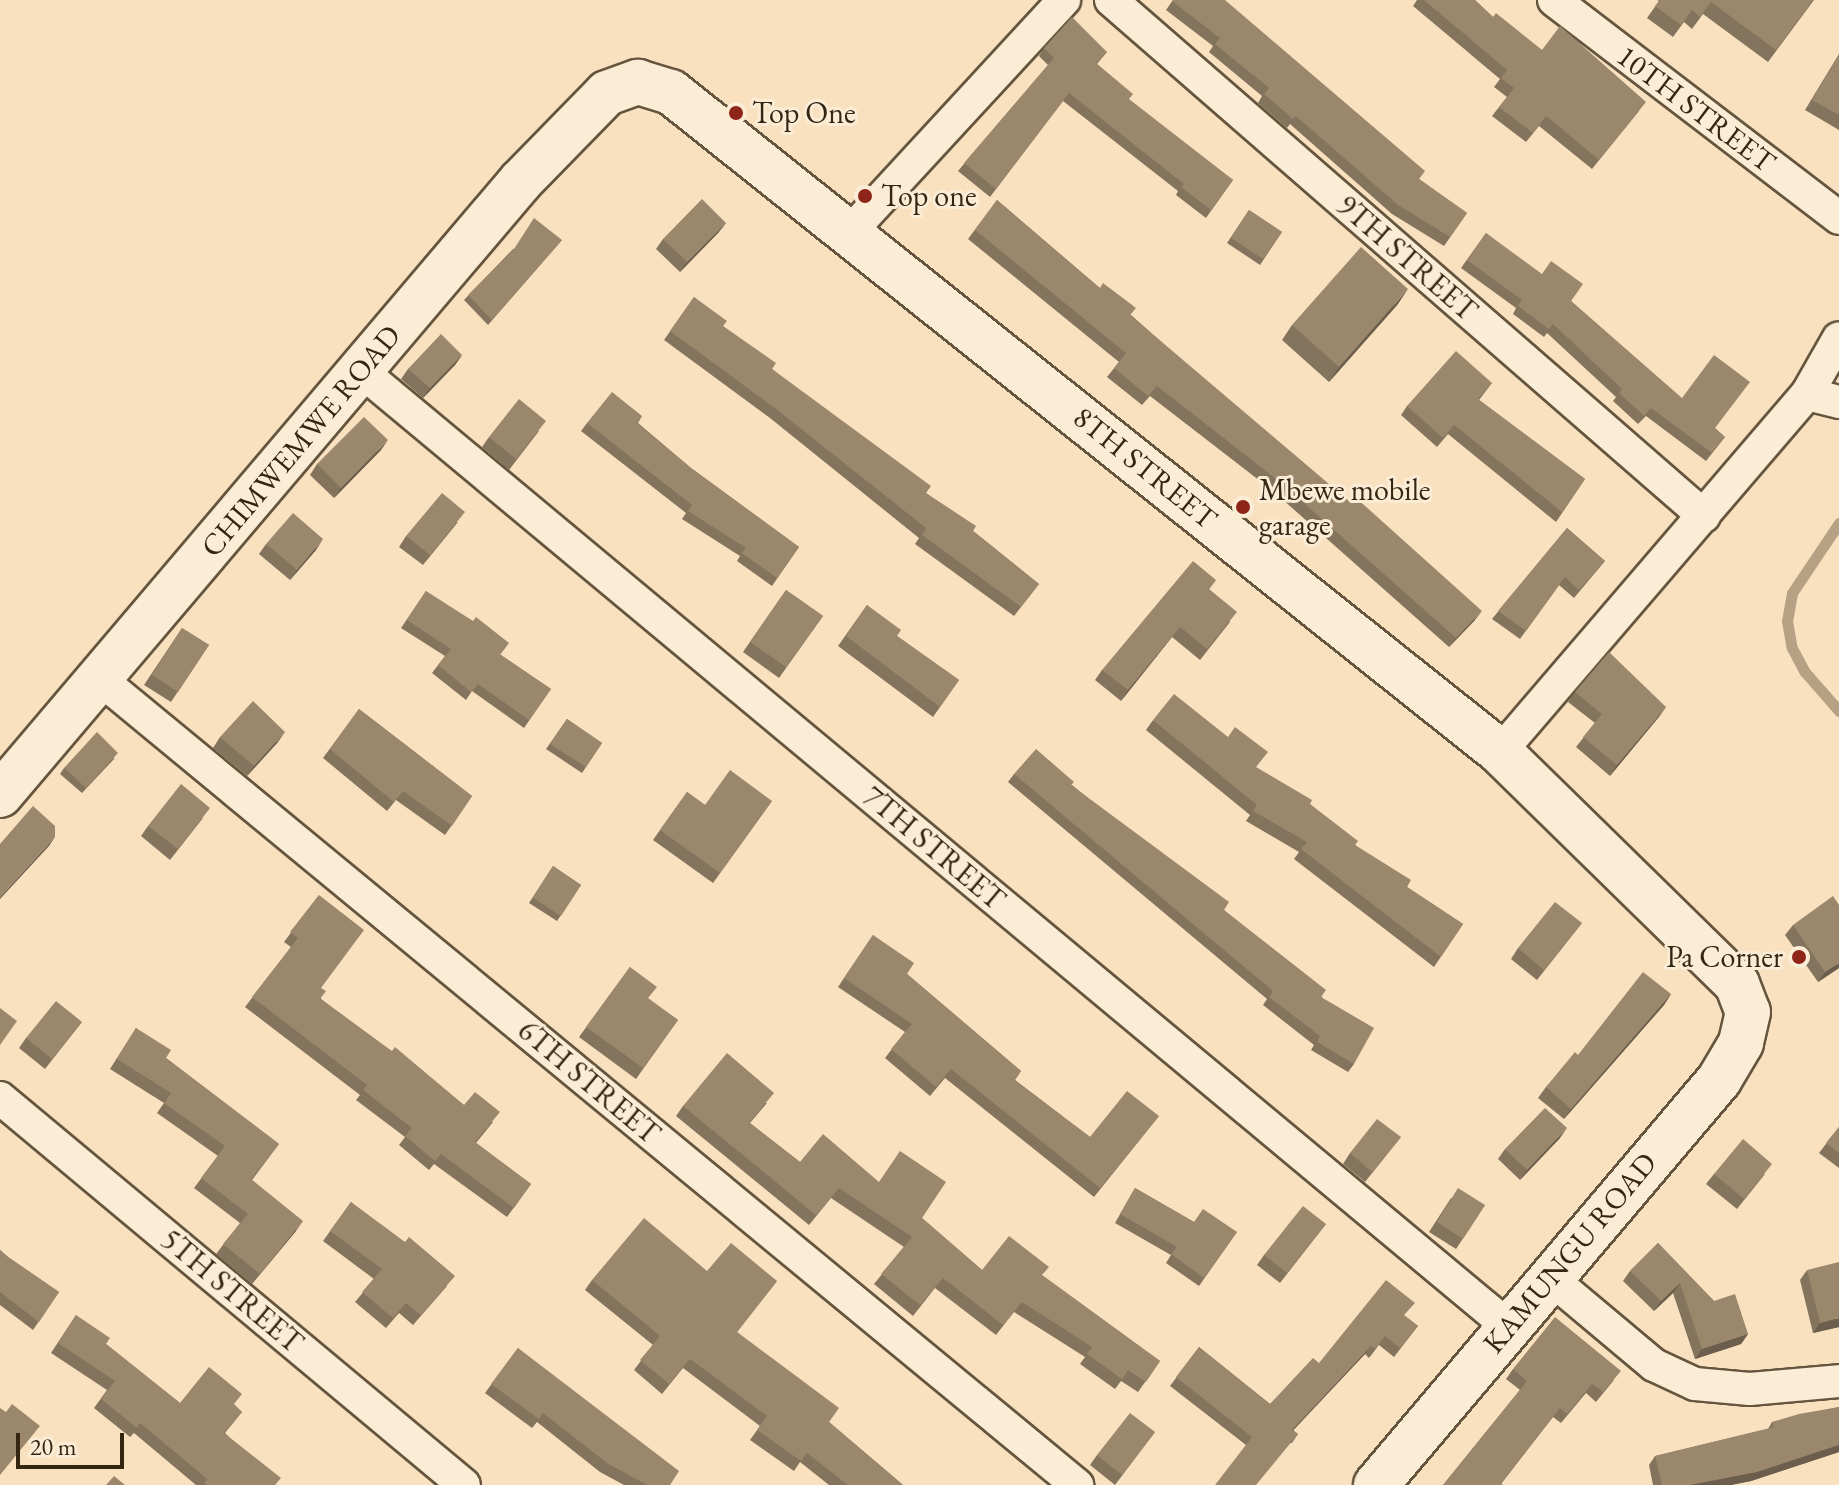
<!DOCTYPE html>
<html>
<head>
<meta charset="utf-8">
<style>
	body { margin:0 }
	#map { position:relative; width:1839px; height:1485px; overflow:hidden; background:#f9e1c0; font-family:"EB Garamond",serif }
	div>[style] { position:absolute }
	.stream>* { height:11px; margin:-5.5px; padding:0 5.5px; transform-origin:5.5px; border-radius:5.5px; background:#b6a185 }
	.roads { filter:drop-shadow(2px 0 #65553e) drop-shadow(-2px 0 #65553e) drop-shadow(0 2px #65553e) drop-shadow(0 -2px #65553e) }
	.street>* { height:32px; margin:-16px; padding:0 16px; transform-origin:16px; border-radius:16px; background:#fbecd6 }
	.secondary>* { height:44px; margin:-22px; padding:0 22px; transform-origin:22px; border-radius:22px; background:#fbecd6 }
	.wall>* { inset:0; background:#84745d }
	.shaded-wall>* { inset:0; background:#6c5e4c }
	.building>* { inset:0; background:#9a876c }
	.dots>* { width:22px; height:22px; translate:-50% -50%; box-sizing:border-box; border:4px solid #fbecd6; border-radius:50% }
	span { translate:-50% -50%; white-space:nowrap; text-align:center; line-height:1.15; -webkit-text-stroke:6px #fbecd6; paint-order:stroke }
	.street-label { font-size:30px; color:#342612 }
	.poi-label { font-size:30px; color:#342612 }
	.left { translate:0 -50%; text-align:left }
	.right { translate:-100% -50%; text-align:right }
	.scale { position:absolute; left:16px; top:1433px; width:108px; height:36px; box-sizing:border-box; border:4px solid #342612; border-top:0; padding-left:10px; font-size:24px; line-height:28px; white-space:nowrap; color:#342612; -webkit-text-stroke:6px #fbecd6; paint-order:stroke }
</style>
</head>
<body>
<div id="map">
	<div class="stream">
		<i style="left:1839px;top:523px;width:84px;rotate:123.9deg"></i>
		<i style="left:1792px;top:593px;width:28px;rotate:100deg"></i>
		<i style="left:1787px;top:621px;width:27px;rotate:80deg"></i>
		<i style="left:1792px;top:648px;width:27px;rotate:62deg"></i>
		<i style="left:1805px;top:672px;width:52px;rotate:48.9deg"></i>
	</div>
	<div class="roads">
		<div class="street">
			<i style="left:1111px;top:0;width:786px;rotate:41.03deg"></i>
			<i style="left:1554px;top:0;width:359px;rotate:37.4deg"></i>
			<i style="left:850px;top:232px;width:316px;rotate:-47.3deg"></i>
			<i style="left:360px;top:370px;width:1494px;rotate:39.79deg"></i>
			<i style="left:1807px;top:394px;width:33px;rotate:14deg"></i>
			<i style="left:100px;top:679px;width:1267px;rotate:39.52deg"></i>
			<i style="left:1500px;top:752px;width:472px;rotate:-49.4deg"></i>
			<i style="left:1807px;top:394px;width:64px;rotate:-60.3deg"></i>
			<i style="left:0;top:1098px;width:604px;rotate:39.83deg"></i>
			<i style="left:1549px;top:1277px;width:137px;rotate:40deg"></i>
			<i style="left:1654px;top:1365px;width:45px;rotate:24.9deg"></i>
			<i style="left:1695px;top:1384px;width:55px;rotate:5.2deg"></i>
			<i style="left:1750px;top:1389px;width:89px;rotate:-5.1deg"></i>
		</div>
		<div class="secondary">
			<i style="left:0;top:795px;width:804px;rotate:-49.69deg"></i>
			<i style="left:520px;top:182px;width:124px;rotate:-45.7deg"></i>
			<i style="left:607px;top:93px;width:33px;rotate:-20deg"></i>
			<i style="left:638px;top:82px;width:34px;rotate:17deg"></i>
			<i style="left:671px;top:92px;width:1060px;rotate:38.52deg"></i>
			<i style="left:1500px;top:752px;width:332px;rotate:44.4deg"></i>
			<i style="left:1737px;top:984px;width:30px;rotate:69deg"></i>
			<i style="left:1748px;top:1012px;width:32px;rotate:103deg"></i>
			<i style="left:1741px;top:1043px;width:43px;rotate:120.7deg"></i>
			<i style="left:1719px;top:1080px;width:531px;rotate:130.26deg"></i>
		</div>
	</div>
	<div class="wall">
		<i style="clip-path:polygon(1173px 0,1419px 179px,1467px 213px,1444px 246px,1392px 214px,1290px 124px,1287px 128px,1258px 103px,1262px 96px,1209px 52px,1213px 46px,1166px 10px)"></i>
		<i style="clip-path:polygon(1417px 0,1475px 0,1493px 17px,1542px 50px,1639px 111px,1592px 169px,1539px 126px,1526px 142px,1492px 116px,1507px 97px,1494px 87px,1500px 79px,1413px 6px)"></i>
		<i style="clip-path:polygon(1657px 0,1814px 0,1768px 62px,1703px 14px,1692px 29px,1684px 22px,1673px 37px,1647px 18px,1659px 1px)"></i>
		<i style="clip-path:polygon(1044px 48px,1107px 52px,1097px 64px,1129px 100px,1233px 180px,1206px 218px,1176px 195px,1178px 191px,1063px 101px,990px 197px,958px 171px,1048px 65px,1039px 56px)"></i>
		<i style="clip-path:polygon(1839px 54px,1839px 130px,1805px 110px)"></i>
		<i style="clip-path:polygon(997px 200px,1131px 315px,1475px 620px,1449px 647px,1273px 491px,1150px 396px,1142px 405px,1107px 377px,1119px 362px,968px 239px)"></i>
		<i style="clip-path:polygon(1249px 210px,1282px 232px,1260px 265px,1227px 243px)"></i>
		<i style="clip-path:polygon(726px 223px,718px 233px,680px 272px,656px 249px,663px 239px)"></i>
		<i style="clip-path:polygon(1486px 233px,1571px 301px,1725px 437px,1706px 461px,1646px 416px,1638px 424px,1613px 401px,1616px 397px,1547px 333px,1544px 337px,1513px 314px,1516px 308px,1461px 268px)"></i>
		<i style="clip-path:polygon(562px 240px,488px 325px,464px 300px,513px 249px)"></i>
		<i style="clip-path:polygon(694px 297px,723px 326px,772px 369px,1039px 584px,1014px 616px,915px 544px,919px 538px,770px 418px,664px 340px)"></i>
		<i style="clip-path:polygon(1398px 304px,1329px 382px,1282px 340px,1292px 325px)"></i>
		<i style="clip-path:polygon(462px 355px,455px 365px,423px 398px,401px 379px,408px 369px)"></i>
		<i style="clip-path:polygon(1492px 383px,1479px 400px,1585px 479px,1556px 522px,1448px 434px,1437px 447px,1401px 415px,1407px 406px)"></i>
		<i style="clip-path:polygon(642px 416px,638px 423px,691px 468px,799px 547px,772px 586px,737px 561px,740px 556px,682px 519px,686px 513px,581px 431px,587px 423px)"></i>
		<i style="clip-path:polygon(539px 431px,509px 470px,482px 447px,489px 437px)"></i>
		<i style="clip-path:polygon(381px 450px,334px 498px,310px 475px,317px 464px)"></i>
		<i style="clip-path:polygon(458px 522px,423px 565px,399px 547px,406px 536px)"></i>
		<i style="clip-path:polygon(1567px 528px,1605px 561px,1574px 598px,1559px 585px,1520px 639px,1492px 619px)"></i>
		<i style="clip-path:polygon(266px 544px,316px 550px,290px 580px,259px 554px)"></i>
		<i style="clip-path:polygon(1216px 580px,1209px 589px,1230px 622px,1200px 660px,1172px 637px,1121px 701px,1095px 680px,1102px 670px)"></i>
		<i style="clip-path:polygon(786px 590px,823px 616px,779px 678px,743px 652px)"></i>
		<i style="clip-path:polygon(426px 591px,501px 655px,551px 689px,524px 728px,472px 691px,466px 700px,432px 673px,445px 656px,401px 628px)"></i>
		<i style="clip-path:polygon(867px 605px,897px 636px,959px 680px,933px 717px,838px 646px)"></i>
		<i style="clip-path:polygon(182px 628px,209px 645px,171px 702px,144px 685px)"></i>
		<i style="clip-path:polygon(1575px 692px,1666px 707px,1610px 776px,1576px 747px,1595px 723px,1568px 702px)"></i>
		<i style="clip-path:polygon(359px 709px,472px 796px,445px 835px,396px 800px,387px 811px,323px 758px)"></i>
		<i style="clip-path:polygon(567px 719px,602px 743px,582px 773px,546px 749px)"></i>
		<i style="clip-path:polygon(1153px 720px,1256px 768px,1310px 804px,1355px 845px,1407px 887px,1463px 924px,1434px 967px,1294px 859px,1299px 852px,1246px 821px,1250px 815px,1146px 730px)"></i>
		<i style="clip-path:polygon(220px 737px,278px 742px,247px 776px,213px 748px)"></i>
		<i style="clip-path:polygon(115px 758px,82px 793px,60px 774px,64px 768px)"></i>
		<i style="clip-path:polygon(1014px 774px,1072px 785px,1224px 910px,1322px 997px,1354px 1064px,1348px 1072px,1311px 1050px,1314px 1045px,1263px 1005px,1267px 999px,1008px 782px)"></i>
		<i style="clip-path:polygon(687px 792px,705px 805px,772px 801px,713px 883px,653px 840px)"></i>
		<i style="clip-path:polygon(203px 818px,170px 860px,141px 836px,148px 826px)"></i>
		<i style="clip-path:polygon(553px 866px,581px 885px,557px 921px,529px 903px)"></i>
		<i style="clip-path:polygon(319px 895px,321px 988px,321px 999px,464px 1105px,493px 1122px,476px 1143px,531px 1184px,507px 1217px,434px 1164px,429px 1170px,399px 1145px,405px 1137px,356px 1100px,360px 1095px,245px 1007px,291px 947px,284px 942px)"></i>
		<i style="clip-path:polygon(1582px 923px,1537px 980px,1511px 959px,1518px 948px)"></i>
		<i style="clip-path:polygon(1793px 925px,1839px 968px,1818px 982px,1785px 935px)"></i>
		<i style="clip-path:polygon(873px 935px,907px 974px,1021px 1071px,1015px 1080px,1090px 1137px,1159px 1116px,1094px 1197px,945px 1078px,930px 1096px,885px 1058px,905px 1032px,838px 987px)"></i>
		<i style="clip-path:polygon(630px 967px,648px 999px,678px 1020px,636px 1079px,579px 1037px)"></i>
		<i style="clip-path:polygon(1671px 994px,1664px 1005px,1564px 1119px,1538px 1098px,1546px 1087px,1578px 1055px)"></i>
		<i style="clip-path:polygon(82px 1022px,45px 1069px,19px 1048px,26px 1038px)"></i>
		<i style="clip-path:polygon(136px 1028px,166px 1058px,279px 1144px,252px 1180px,296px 1231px,252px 1284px,216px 1254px,240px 1223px,194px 1188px,218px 1156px,157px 1113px,164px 1103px,110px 1069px)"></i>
		<i style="clip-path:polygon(767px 1103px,750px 1123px,800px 1162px,922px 1218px,982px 1270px,1043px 1276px,1160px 1361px,1138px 1392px,1121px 1381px,1115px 1389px,1080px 1364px,1085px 1357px,1014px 1312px,996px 1335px,935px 1288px,913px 1316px,874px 1284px,904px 1247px,831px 1198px,809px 1225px,676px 1116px,683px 1106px)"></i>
		<i style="clip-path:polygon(1839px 1127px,1839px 1168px,1819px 1153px)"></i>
		<i style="clip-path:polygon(1401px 1137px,1365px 1182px,1343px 1164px,1350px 1153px)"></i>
		<i style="clip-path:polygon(1560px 1138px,1520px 1180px,1498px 1159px,1505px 1149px)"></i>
		<i style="clip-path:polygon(1714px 1174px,1765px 1174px,1737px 1209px,1706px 1184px)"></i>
		<i style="clip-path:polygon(1135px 1188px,1194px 1222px,1237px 1232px,1199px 1286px,1166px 1263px,1171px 1255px,1115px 1223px)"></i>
		<i style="clip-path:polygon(1451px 1198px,1485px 1205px,1456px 1249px,1429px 1232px)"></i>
		<i style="clip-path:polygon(351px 1202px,447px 1286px,413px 1325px,399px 1313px,386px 1328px,355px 1302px,374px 1279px,323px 1241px)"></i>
		<i style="clip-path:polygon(1326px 1224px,1280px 1283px,1257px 1265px,1264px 1255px)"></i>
		<i style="clip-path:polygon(1658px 1243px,1714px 1301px,1748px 1334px,1741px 1344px,1695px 1359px,1673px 1293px,1654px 1311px,1623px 1281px,1630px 1271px)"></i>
		<i style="clip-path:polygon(0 1250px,8px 1257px,59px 1292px,33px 1330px,0 1305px)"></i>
		<i style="clip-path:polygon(1807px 1270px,1839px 1327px,1813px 1333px,1800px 1280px)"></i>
		<i style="clip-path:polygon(707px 1271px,777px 1281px,737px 1332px,829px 1422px,903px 1485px,829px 1485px,800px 1462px,794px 1471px,750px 1440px,760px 1426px,683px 1368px,662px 1394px,634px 1370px,653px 1345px,585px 1290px,592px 1280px)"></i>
		<i style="clip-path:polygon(76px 1315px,106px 1344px,180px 1403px,234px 1405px,242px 1412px,225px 1433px,276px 1485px,196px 1485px,134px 1433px,130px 1437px,94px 1408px,107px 1390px,51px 1353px)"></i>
		<i style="clip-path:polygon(1405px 1316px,1418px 1326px,1394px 1357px,1379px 1345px,1369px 1358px,1365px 1354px,1293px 1430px,1298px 1434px,1292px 1443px,1246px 1445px,1170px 1386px,1199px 1347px,1270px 1404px,1319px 1363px)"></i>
		<i style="clip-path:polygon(518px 1348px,670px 1485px,624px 1485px,600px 1472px,537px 1422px,532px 1428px,485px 1393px)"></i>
		<i style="clip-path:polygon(1513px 1369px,1614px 1380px,1596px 1402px,1586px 1393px,1561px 1423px,1553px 1417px,1501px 1484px,1443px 1485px,1520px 1390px,1506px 1379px)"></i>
		<i style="clip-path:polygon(1839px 1407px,1839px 1452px,1751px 1481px,1731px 1485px,1653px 1485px,1649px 1465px,1655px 1456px,1768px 1429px,1772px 1422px)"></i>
		<i style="clip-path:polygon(1155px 1432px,1115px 1485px,1090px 1465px,1097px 1455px)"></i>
	</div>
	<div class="shaded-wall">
		<i style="clip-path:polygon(726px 223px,718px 233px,680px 272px,687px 262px)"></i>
		<i style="clip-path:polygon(1408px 289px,1398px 304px,1329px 382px,1339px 367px)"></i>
		<i style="clip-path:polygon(462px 355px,455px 365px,423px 398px,430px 388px)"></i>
		<i style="clip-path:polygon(388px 440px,381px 450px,334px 498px,341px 488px)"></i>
		<i style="clip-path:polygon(323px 539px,316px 550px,290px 580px,297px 570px)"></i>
		<i style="clip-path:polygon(1482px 611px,1475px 620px,1449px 647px,1456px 638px)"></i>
		<i style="clip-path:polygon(1180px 627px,1172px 637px,1121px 701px,1128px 690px)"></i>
		<i style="clip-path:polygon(1666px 707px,1659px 717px,1610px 776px,1617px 765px)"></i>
		<i style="clip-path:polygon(285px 732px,278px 742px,247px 776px,254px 766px)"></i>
		<i style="clip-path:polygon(55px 837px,49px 846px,0 899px,0 897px)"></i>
		<i style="clip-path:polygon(1839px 963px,1839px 968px,1818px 982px,1825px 972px)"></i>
		<i style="clip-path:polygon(1671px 994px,1664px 1005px,1564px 1119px,1571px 1109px)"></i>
		<i style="clip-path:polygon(1567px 1128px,1560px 1138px,1520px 1180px,1527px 1170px)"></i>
		<i style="clip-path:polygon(303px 1221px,296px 1231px,252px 1284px,260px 1274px)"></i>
		<i style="clip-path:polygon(1680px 1283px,1673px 1293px,1654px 1311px,1661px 1301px)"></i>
		<i style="clip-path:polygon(1839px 1318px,1839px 1327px,1813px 1333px,1820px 1323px)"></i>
		<i style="clip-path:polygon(1748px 1334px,1741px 1344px,1695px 1359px,1702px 1349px)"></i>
		<i style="clip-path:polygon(1371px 1346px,1365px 1354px,1286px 1438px,1292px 1430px)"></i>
		<i style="clip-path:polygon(1839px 1445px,1839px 1452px,1751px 1481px,1731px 1485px,1690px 1485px)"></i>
	</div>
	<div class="building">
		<i style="clip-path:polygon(1173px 0,1225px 0,1425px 171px,1419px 179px,1467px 213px,1450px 237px,1398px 205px,1296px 116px,1293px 119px,1264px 94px,1269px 88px,1215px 44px,1220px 38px,1172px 1px)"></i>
		<i style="clip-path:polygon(1424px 0,1475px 0,1493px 17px,1496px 13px,1542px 50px,1560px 26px,1646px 102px,1599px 160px,1546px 116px,1533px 133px,1499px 107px,1514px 88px,1501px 78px,1507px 70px)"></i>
		<i style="clip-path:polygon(1660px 0,1813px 0,1776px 50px,1711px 2px,1700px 17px,1692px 10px,1681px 25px,1655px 6px)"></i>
		<i style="clip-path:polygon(1072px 17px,1107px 52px,1096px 63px,1133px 94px,1129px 99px,1233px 180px,1211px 210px,1181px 187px,1184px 184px,1069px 93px,996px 189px,964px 163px,1054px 58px,1044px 48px)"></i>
		<i style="clip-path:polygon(1839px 55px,1839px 115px,1812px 100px)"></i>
		<i style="clip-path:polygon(702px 199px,726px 223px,687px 262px,663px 239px)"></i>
		<i style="clip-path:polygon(997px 200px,1100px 288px,1103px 283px,1136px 308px,1130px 315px,1349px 501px,1354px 496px,1482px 611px,1456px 638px,1280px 482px,1157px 386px,1148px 396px,1114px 368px,1126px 353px,975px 230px)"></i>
		<i style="clip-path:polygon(1249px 210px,1282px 232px,1263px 259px,1231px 238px)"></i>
		<i style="clip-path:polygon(534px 218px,562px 240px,492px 320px,468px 295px,514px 249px)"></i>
		<i style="clip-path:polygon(1486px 233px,1542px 274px,1551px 261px,1583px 284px,1571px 301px,1682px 398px,1714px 355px,1750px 382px,1715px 428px,1725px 437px,1712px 453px,1651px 408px,1644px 416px,1619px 393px,1622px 389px,1553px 324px,1549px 329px,1518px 306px,1522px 300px,1467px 260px)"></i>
		<i style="clip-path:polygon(1361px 247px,1408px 289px,1339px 367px,1292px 325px)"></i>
		<i style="clip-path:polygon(694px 297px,727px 321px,723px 326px,776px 363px,772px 369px,931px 486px,926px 493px,976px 526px,973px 531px,1039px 584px,1021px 607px,922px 535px,926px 528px,776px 409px,670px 331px)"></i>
		<i style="clip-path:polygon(441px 334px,462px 355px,430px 388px,408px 369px)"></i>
		<i style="clip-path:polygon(1456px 351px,1492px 383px,1478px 399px,1585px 479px,1562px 512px,1454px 425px,1443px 438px,1407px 406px)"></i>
		<i style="clip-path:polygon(612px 392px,642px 416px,637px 423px,691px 468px,799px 547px,777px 578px,742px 553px,746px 548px,688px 511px,692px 505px,587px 423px)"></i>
		<i style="clip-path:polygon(519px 399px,546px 421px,516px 459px,489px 437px)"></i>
		<i style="clip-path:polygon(364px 417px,388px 440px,341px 488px,317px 464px)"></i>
		<i style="clip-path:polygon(442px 493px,465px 512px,430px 555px,406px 536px)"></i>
		<i style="clip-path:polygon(293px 513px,323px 539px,297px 570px,266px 544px)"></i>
		<i style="clip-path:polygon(1567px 528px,1605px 561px,1579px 590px,1565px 577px,1526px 631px,1498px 611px)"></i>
		<i style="clip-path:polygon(1193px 561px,1216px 580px,1209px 589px,1237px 612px,1207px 649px,1180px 627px,1128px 690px,1102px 670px)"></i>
		<i style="clip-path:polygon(786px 590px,823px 616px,786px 667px,750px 642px)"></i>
		<i style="clip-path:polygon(426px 591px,473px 621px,476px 617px,509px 643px,500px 655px,551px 689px,529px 720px,478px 684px,471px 692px,438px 665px,451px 649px,407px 620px)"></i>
		<i style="clip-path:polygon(867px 605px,901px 630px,897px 636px,959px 680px,940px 707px,846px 636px)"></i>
		<i style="clip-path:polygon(182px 628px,209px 645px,178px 692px,152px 675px)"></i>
		<i style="clip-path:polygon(1609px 652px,1666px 707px,1617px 765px,1583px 737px,1602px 714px,1575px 692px)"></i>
		<i style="clip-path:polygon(1174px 694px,1228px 737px,1235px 727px,1268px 752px,1256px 767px,1312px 800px,1310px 804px,1358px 841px,1355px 845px,1411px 880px,1407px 887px,1463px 924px,1441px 957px,1301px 849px,1307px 842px,1253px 811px,1257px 805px,1153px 720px)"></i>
		<i style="clip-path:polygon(253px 701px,285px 732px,254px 766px,220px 737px)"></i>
		<i style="clip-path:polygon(359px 709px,472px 796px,452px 826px,403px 791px,394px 802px,330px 749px)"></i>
		<i style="clip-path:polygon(567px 719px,602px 743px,586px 767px,550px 744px)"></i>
		<i style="clip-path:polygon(97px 732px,118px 753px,86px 788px,64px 768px)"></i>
		<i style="clip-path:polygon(1036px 749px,1074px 782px,1071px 785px,1229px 902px,1224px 910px,1326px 990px,1321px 997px,1374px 1028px,1354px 1064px,1317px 1042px,1320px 1036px,1269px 997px,1273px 991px,1014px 774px)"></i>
		<i style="clip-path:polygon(730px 770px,772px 801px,720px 873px,660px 830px,687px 792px,705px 805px)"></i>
		<i style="clip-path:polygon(181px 784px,210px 808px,178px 849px,148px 826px)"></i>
		<i style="clip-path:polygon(33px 806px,55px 826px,55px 837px,0 897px,0 844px)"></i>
		<i style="clip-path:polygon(553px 866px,581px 885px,561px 916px,533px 898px)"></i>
		<i style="clip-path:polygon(319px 895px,364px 930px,321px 988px,326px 991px,320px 999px,392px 1051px,395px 1047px,464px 1105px,475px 1092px,500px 1112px,475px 1142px,531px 1184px,514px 1208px,441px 1154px,435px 1161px,405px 1136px,412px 1128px,363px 1090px,367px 1085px,252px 997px,298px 938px,290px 932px)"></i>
		<i style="clip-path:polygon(1833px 896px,1839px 905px,1839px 963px,1825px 972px,1793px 925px)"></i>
		<i style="clip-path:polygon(1555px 902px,1582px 923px,1544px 970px,1518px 948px)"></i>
		<i style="clip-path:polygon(873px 935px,914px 963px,907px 974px,1021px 1071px,1014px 1080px,1090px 1137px,1127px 1091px,1159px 1116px,1100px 1188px,951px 1069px,936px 1087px,891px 1049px,912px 1024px,844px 978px)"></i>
		<i style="clip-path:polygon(630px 967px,657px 987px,648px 998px,678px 1020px,643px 1068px,586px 1027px)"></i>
		<i style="clip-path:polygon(1643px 972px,1671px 994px,1571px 1109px,1546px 1087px,1575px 1052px,1578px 1055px)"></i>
		<i style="clip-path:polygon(56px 1001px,82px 1022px,52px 1059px,26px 1038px)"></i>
		<i style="clip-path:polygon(0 1008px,17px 1021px,0 1045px)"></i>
		<i style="clip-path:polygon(136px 1028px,171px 1050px,166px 1058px,279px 1144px,251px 1179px,303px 1221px,260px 1274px,223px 1244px,248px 1214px,201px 1178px,225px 1146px,164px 1103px,171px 1093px,117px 1059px)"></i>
		<i style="clip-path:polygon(727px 1053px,774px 1093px,749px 1123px,800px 1162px,823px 1134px,879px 1182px,900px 1151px,946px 1182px,922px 1218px,982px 1270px,1009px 1236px,1049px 1267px,1042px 1275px,1160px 1361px,1146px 1382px,1128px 1370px,1122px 1379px,1087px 1354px,1092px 1347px,1022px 1302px,1003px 1325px,943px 1278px,920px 1305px,881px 1274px,912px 1237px,839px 1188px,816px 1215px,683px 1106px)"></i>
		<i style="clip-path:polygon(1545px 1108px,1567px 1128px,1527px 1170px,1505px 1149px)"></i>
		<i style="clip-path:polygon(1377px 1119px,1401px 1137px,1372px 1172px,1350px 1153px)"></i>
		<i style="clip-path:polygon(1839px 1127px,1839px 1153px,1826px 1143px)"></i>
		<i style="clip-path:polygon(1743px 1139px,1772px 1164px,1744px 1199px,1714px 1174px)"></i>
		<i style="clip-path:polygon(1135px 1188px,1194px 1222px,1203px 1209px,1237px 1232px,1204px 1278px,1171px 1254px,1177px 1247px,1120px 1214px)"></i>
		<i style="clip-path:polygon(1458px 1188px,1485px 1205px,1463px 1239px,1437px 1222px)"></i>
		<i style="clip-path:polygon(351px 1202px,405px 1242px,409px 1237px,455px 1276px,421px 1315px,406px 1303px,393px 1318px,362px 1292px,382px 1269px,330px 1231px)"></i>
		<i style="clip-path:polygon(1303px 1206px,1326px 1224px,1287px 1273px,1264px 1255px)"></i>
		<i style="clip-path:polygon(644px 1218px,707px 1271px,731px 1243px,777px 1281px,737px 1332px,839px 1408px,829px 1422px,903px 1485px,848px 1485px,807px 1453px,801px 1461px,757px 1430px,767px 1416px,690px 1359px,669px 1384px,640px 1360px,660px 1336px,592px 1280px)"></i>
		<i style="clip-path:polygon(1658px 1243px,1714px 1301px,1735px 1294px,1748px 1334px,1702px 1349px,1680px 1283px,1661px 1301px,1630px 1271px)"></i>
		<i style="clip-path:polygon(0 1250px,8px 1257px,59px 1292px,39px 1322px,0 1292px)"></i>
		<i style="clip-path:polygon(1839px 1262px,1839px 1318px,1820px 1323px,1807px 1270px)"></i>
		<i style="clip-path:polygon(1386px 1280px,1415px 1303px,1404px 1315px,1418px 1326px,1400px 1348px,1385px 1336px,1375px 1349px,1371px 1346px,1292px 1430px,1298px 1434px,1256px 1485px,1215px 1485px,1252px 1437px,1176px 1377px,1199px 1347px,1270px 1404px,1313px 1358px,1319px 1363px)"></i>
		<i style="clip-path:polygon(76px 1315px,110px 1338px,106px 1344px,180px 1403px,209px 1367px,242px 1394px,234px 1404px,242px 1412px,224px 1433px,281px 1478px,275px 1485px,207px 1485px,204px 1483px,207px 1479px,140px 1423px,137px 1428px,101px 1399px,115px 1381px,58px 1343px)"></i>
		<i style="clip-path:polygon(1555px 1317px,1621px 1371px,1603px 1392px,1592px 1384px,1567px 1414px,1560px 1408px,1501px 1483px,1503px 1485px,1443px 1485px,1527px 1381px,1513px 1369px)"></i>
		<i style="clip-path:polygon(518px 1348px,679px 1471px,670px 1485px,647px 1485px,607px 1463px,543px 1413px,539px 1419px,491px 1384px)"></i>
		<i style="clip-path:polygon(12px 1404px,40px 1426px,0 1475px,0 1408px,6px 1412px)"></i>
		<i style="clip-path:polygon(1839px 1407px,1839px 1445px,1757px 1472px,1690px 1485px,1662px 1485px,1655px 1456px,1774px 1427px,1772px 1422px,1799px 1414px)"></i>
		<i style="clip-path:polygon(1130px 1413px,1155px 1432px,1122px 1475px,1097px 1455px)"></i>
		<i style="clip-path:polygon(114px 1476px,125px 1485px,106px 1485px)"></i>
	</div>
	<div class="dots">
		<i style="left:736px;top:113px;background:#8f2418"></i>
		<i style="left:865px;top:196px;background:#8f2418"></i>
		<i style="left:1243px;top:507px;background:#8f2418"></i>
		<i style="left:1799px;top:957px;background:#8f2418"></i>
	</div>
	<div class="street-label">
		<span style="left:1696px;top:109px;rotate:37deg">10TH STREET</span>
		<span style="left:1407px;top:258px;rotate:41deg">9TH STREET</span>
		<span style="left:301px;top:441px;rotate:-50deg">CHIMWEMWE ROAD</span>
		<span style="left:1145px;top:468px;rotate:39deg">8TH STREET</span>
		<span style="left:934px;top:848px;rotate:40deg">7TH STREET</span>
		<span style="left:589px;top:1082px;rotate:40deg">6TH STREET</span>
		<span style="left:1570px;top:1253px;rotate:-50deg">KAMUNGU ROAD</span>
		<span style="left:232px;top:1291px;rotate:40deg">5TH STREET</span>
	</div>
	<div class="poi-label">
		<span class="left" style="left:752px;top:113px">Top One</span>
		<span class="left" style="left:881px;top:196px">Top one</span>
		<span class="left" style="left:1259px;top:507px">Mbewe mobile<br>garage</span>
		<span class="right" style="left:1783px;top:957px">Pa Corner</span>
	</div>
	<div class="scale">20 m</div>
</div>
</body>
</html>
